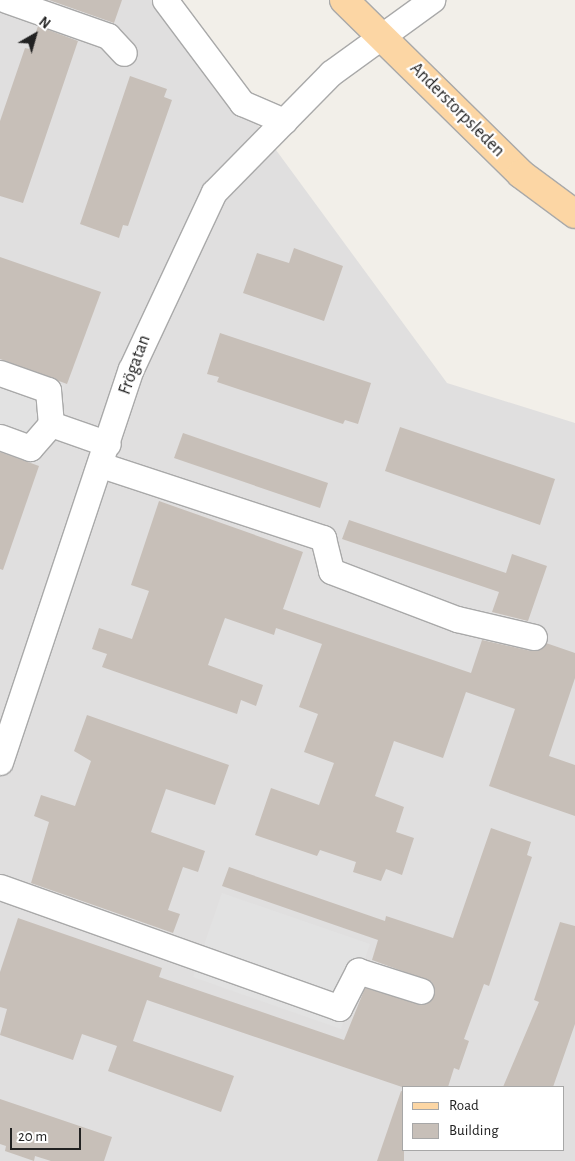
<!DOCTYPE html>
<html>
<head>
<meta charset="utf-8">
<style>
	body { margin:0 }
	#map { position:relative; width:575px; height:1161px; overflow:hidden; background:#f2efe9; font-family:"Alegreya Sans",sans-serif }
	div>[style] { position:absolute }
	.residential>* { inset:0; background:#e0dfdf }
	.parking>* { inset:0; background:#e2e2e2 }
	.building>* { inset:0; background:#c7bfb8 }
	.roads { filter:drop-shadow(1px 0 #a9a9a9) drop-shadow(-1px 0 #a9a9a9) drop-shadow(0 1px #a9a9a9) drop-shadow(0 -1px #a9a9a9) }
	.minor>* { height:25px; margin:-12.5px; padding:0 12.5px; transform-origin:12.5px; border-radius:12.5px; background:#fff }
	.major>* { height:28px; margin:-14px; padding:0 14px; transform-origin:14px; border-radius:14px; background:#fcd6a4 }
	span { translate:-50% -50%; white-space:nowrap; text-align:center; line-height:1.15; -webkit-text-stroke:4.5px #fff; paint-order:stroke }
	.street-label { font-size:18px; color:#222 }
	.legend { position:absolute; left:402px; top:1086px; width:162px; height:65px; box-sizing:border-box; background:#fff; border:1px solid #a7a7a7; margin:0; padding:6px 9px; list-style:none; font-size:15px; color:#222 }
	.legend li { display:flex; align-items:center; gap:10px; height:25px }
	.legend b { width:25px; border:1px solid #a7a7a7 }
	.north { position:absolute; left:10px; top:10px; width:50px; height:50px; -webkit-text-stroke:4px #fff; paint-order:stroke; rotate:38deg; font-size:14px; font-weight:700; line-height:20px; text-align:center; color:#222 }
	.north::after { content:''; display:block; margin:auto; width:18px; height:22px; background:#222; clip-path:polygon(50% 0,100% 100%,50% 72%,0 100%) }
	.scale { position:absolute; left:10px; top:1128px; width:71px; height:22px; box-sizing:border-box; border:2px solid #222; border-top:0; padding-left:6px; font-size:15px; line-height:18px; white-space:nowrap; color:#222; -webkit-text-stroke:4px #fff; paint-order:stroke }
</style>
</head>
<body>
<div id="map">
	<div class="residential">
		<i style="clip-path:polygon(evenodd,0 0,166px 0,447px 383px,575px 423px,575px 1161px,0 1161px,0 0,404px 1087px,564px 1087px,564px 1150px,404px 1150px,404px 1087px)"></i>
	</div>
	<div class="parking">
		<i style="clip-path:polygon(0 363px,65px 385px,39px 463px,0 450px)"></i>
		<i style="clip-path:polygon(222px 893px,370px 944px,341px 1029px,193px 977px)"></i>
	</div>
	<div class="building">
		<i style="clip-path:polygon(49px 0,122px 0,114px 23px)"></i>
		<i style="clip-path:polygon(38px 26px,78px 41px,23px 203px,0 196px,0 121px,25px 48px,30px 49px)"></i>
		<i style="clip-path:polygon(130px 76px,167px 89px,164px 97px,172px 100px,128px 226px,123px 225px,119px 238px,80px 224px)"></i>
		<i style="clip-path:polygon(294px 248px,343px 266px,324px 321px,243px 293px,257px 253px,289px 263px)"></i>
		<i style="clip-path:polygon(0 257px,101px 292px,67px 384px,0 359px)"></i>
		<i style="clip-path:polygon(220px 333px,371px 383px,358px 424px,345px 420px,343px 424px,217px 382px,219px 377px,207px 374px)"></i>
		<i style="clip-path:polygon(400px 427px,555px 479px,540px 525px,385px 471px)"></i>
		<i style="clip-path:polygon(183px 433px,328px 483px,320px 508px,174px 458px)"></i>
		<i style="clip-path:polygon(0 452px,39px 466px,3px 570px,0 569px)"></i>
		<i style="clip-path:polygon(159px 501px,303px 552px,283px 609px,471px 673px,482px 640px,531px 651px,546px 643px,575px 653px,575px 678px,549px 756px,575px 765px,575px 816px,489px 786px,515px 709px,466px 692px,443px 758px,394px 741px,375px 796px,404px 807px,396px 832px,414px 838px,402px 875px,386px 869px,381px 881px,353px 872px,356px 862px,320px 850px,317px 856px,255px 835px,271px 788px,319px 805px,334px 763px,304px 752px,318px 714px,299px 707px,322px 644px,276px 628px,274px 635px,225px 618px,208px 665px,263px 685px,256px 706px,241px 700px,237px 714px,102px 667px,107px 654px,92px 649px,99px 628px,132px 639px,149px 591px,131px 585px)"></i>
		<i style="clip-path:polygon(349px 520px,506px 573px,512px 554px,547px 566px,528px 621px,492px 612px,499px 592px,342px 539px)"></i>
		<i style="clip-path:polygon(87px 715px,229px 765px,215px 805px,166px 789px,151px 832px,205px 851px,198px 872px,183px 867px,168px 910px,180px 914px,173px 933px,31px 883px,49px 822px,34px 816px,41px 795px,75px 806px,91px 761px,74px 751px)"></i>
		<i style="clip-path:polygon(491px 828px,531px 842px,527px 855px,532px 857px,489px 986px,484px 984px,464px 1039px,469px 1041px,459px 1070px,454px 1068px,448px 1087px,402px 1087px,147px 1000px,133px 1041px,234px 1076px,221px 1112px,108px 1071px,117px 1046px,82px 1034px,73px 1060px,0 1035px,7px 1009px,0 1007px,0 972px,18px 918px,162px 968px,159px 977px,344px 1040px,365px 988px,424px 1005px,434px 996px,432px 982px,372px 960px,378px 940px,222px 886px,229px 867px,385px 921px,386px 916px,453px 938px)"></i>
		<i style="clip-path:polygon(560px 922px,575px 926px,575px 1024px,553px 1087px,503px 1087px,539px 1002px,534px 1000px)"></i>
		<i style="clip-path:polygon(401px 1091px,404px 1092px,404px 1161px,377px 1161px)"></i>
		<i style="clip-path:polygon(0 1099px,112px 1137px,104px 1161px,51px 1161px,35px 1156px,34px 1161px,5px 1151px,6px 1146px,0 1144px)"></i>
	</div>
	<div class="roads">
		<div class="minor">
			<i style="left:6px;top:0;width:108px;rotate:19.4deg"></i>
			<i style="left:108px;top:36px;width:23px;rotate:47deg"></i>
			<i style="left:165px;top:0;width:129px;rotate:53.2deg"></i>
			<i style="left:242px;top:103px;width:46px;rotate:23.2deg"></i>
			<i style="left:0;top:373px;width:51px;rotate:19.5deg"></i>
			<i style="left:48px;top:390px;width:34px;rotate:85deg"></i>
			<i style="left:51px;top:424px;width:32px;rotate:131deg"></i>
			<i style="left:30px;top:448px;width:32px;rotate:-160deg"></i>
			<i style="left:51px;top:424px;width:60px;rotate:19.3deg"></i>
			<i style="left:101px;top:465px;width:234px;rotate:18.2deg"></i>
			<i style="left:323px;top:538px;width:34px;rotate:76deg"></i>
			<i style="left:331px;top:571px;width:135px;rotate:20.9deg"></i>
			<i style="left:457px;top:619px;width:79px;rotate:13.2deg"></i>
			<i style="left:0;top:762px;width:414px;rotate:-71.6deg"></i>
			<i style="left:131px;top:369px;width:195px;rotate:-64.9deg"></i>
			<i style="left:214px;top:192px;width:167px;rotate:-45.5deg"></i>
			<i style="left:331px;top:73px;width:125px;rotate:-35.9deg"></i>
			<i style="left:0;top:887px;width:360px;rotate:19.6deg"></i>
			<i style="left:339px;top:1008px;width:42px;rotate:-62.8deg"></i>
			<i style="left:358px;top:971px;width:66px;rotate:17.6deg"></i>
		</div>
		<div class="major">
			<i style="left:344px;top:0;width:248px;rotate:44.5deg"></i>
			<i style="left:521px;top:174px;width:67px;rotate:36.5deg"></i>
		</div>
	</div>
	<div class="street-label">
		<span style="left:457px;top:110px;rotate:45deg">Anderstorpsleden</span>
		<span style="left:135px;top:365px;rotate:-70deg">Frögatan</span>
	</div>
	<ul class="legend">
	<li><b style="height:6px;background:#fcd6a4"></b>Road</li>
	<li><b style="height:14px;background:#c7bfb8"></b>Building</li>
	</ul>
	<div class="north">N</div>
	<div class="scale">20 m</div>
</div>
</body>
</html>
